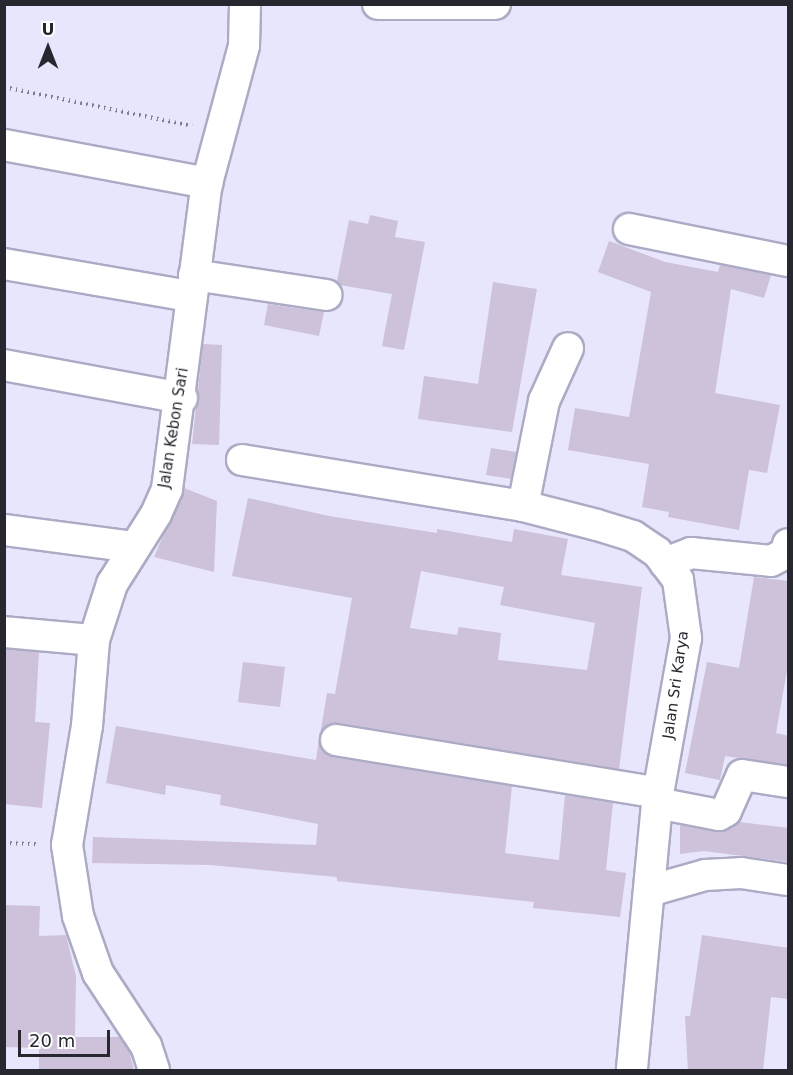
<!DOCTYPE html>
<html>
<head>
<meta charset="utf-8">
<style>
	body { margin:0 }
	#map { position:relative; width:793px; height:1075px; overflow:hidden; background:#e7e6fc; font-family:"DejaVu Sans",sans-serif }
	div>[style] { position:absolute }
	.building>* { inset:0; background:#cec1da }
	.path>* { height:4px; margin-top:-2px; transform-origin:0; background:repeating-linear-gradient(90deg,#7e7e8c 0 1.5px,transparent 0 6px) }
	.roads { filter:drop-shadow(2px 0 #acabc5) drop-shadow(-2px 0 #acabc5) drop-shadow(0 2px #acabc5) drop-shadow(0 -2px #acabc5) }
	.minor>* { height:30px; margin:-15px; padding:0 15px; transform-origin:15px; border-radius:15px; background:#fff }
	span { translate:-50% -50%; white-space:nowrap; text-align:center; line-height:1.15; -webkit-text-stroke:4.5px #fff; paint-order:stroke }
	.street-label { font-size:15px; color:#272730 }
	.frame { position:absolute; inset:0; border:6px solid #272730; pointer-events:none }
	.north { position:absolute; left:18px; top:18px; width:60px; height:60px; -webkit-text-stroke:4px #fff; paint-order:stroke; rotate:0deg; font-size:16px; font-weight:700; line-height:24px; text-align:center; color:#272730 }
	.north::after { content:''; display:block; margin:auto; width:21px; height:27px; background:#272730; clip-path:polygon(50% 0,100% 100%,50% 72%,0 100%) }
	.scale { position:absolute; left:18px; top:1030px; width:92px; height:27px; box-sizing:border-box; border:3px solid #272730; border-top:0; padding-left:8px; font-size:18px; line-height:21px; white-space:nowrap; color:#272730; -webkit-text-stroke:4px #fff; paint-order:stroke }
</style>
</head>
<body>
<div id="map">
	<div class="building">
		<i style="clip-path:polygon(370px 215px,398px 221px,395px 237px,425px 242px,404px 350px,382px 346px,392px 294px,340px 285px,337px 281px,349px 220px,368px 224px)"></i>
		<i style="clip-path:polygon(609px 241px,665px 262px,718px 272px,720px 265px,771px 275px,764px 298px,731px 289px,715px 393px,780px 405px,767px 473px,749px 470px,739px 530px,668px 517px,669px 512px,642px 507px,649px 464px,568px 450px,575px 408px,629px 417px,651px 292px,598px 272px)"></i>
		<i style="clip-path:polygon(493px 282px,537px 289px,512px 432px,418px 419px,424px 376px,478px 384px)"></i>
		<i style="clip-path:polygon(268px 304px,324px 312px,319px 336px,264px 325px)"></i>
		<i style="clip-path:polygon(203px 344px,222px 345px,219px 445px,192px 444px)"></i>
		<i style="clip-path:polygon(491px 448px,516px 452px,511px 479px,486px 475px)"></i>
		<i style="clip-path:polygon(184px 488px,217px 501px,214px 572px,154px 557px)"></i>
		<i style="clip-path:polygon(evenodd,248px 498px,329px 516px,437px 533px,437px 529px,512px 542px,514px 529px,568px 539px,561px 575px,642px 587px,619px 769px,339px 723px,329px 724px,320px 735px,327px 693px,335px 694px,352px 598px,232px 576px,248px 498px,421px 571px,504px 587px,500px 605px,595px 623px,587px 670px,498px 660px,501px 633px,459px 627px,457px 635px,410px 628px,421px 571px)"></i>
		<i style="clip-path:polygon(754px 577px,789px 581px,789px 659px,776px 733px,789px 736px,789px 765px,725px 756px,720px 780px,685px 773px,707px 662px,739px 668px)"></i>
		<i style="clip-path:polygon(5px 649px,39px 652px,35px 722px,50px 723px,42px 808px,4px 804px)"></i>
		<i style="clip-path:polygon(243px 662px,285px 667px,280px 707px,238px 702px)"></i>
		<i style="clip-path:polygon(116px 726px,316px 760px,319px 739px,325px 753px,333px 757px,512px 786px,505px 853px,559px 860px,565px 795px,613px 803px,606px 870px,626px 873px,620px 917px,533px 908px,534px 902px,337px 881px,337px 877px,210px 865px,92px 863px,93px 837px,316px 845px,318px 824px,220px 805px,221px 795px,166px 785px,165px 795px,106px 783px)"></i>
		<i style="clip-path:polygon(739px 822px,789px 828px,789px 862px,704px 851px,680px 854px,680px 825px,717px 832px)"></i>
		<i style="clip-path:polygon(4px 905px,40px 906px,39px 936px,66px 935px,76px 976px,75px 1037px,120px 1037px,130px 1054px,134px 1071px,39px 1071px,39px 1048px,4px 1047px)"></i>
		<i style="clip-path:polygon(702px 935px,789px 948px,789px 999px,771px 997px,763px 1071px,688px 1071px,685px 1016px,690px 1016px)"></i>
	</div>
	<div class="path">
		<i style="left:4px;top:87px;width:192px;rotate:11.7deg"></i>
		<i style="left:4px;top:843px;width:33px;rotate:2deg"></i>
	</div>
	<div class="roads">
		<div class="minor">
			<i style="left:378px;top:4px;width:117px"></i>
			<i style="left:4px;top:145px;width:207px;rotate:10.6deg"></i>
			<i style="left:629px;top:229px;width:162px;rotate:11.4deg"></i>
			<i style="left:4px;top:264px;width:188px;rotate:9.8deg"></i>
			<i style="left:194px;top:275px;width:134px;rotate:8.6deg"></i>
			<i style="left:4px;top:365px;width:181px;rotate:10.5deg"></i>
			<i style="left:242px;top:460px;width:285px;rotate:9.3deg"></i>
			<i style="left:523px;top:506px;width:76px;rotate:14.4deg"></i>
			<i style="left:597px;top:525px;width:38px;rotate:17deg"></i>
			<i style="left:633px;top:536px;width:29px;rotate:34deg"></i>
			<i style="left:657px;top:552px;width:35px;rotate:53deg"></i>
			<i style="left:678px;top:580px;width:59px;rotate:82.1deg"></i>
			<i style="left:686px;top:638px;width:158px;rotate:100.2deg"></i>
			<i style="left:658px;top:793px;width:278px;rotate:95.4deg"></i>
			<i style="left:523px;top:506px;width:107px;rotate:-78.7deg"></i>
			<i style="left:544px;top:401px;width:58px;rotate:-65.6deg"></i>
			<i style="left:4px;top:530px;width:130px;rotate:7.5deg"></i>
			<i style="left:665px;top:563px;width:28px;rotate:-21deg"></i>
			<i style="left:691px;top:553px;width:80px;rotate:5.7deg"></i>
			<i style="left:771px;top:561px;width:17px;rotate:-28deg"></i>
			<i style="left:786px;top:553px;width:9px;rotate:-77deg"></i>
			<i style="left:4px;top:632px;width:90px;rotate:5.1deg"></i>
			<i style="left:336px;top:740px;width:326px;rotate:9.3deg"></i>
			<i style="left:657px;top:803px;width:63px;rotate:11deg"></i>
			<i style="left:719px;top:815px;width:8px;rotate:-30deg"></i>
			<i style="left:726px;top:811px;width:39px;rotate:-66deg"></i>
			<i style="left:742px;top:775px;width:47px;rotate:8.7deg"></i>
			<i style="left:649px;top:891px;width:58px;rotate:-15.9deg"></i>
			<i style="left:705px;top:875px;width:36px;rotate:-3deg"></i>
			<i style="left:741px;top:873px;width:48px;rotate:8.5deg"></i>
			<i style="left:154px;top:1070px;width:25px;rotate:-108deg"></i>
			<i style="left:146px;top:1046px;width:87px;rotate:-123.3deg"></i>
			<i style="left:98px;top:973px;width:60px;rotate:-109.3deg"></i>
			<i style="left:78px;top:916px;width:72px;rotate:-98.8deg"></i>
			<i style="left:67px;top:845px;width:121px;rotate:-80.5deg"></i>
			<i style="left:87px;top:726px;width:86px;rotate:-85.3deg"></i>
			<i style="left:94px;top:640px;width:59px;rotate:-72.2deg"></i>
			<i style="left:112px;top:584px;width:83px;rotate:-57.8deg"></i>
			<i style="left:156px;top:514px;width:27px;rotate:-66deg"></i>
			<i style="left:167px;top:489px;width:309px;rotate:-82.6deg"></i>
			<i style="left:207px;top:183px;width:142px;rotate:-74.9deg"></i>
			<i style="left:244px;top:46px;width:42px;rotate:-88.6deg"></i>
		</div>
	</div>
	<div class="street-label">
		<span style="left:174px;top:428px;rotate:-81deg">Jalan Kebon Sari</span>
		<span style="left:676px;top:685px;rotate:-82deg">Jalan Sri Karya</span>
	</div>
	<div class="frame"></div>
	<div class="north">U</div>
	<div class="scale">20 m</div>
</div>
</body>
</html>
